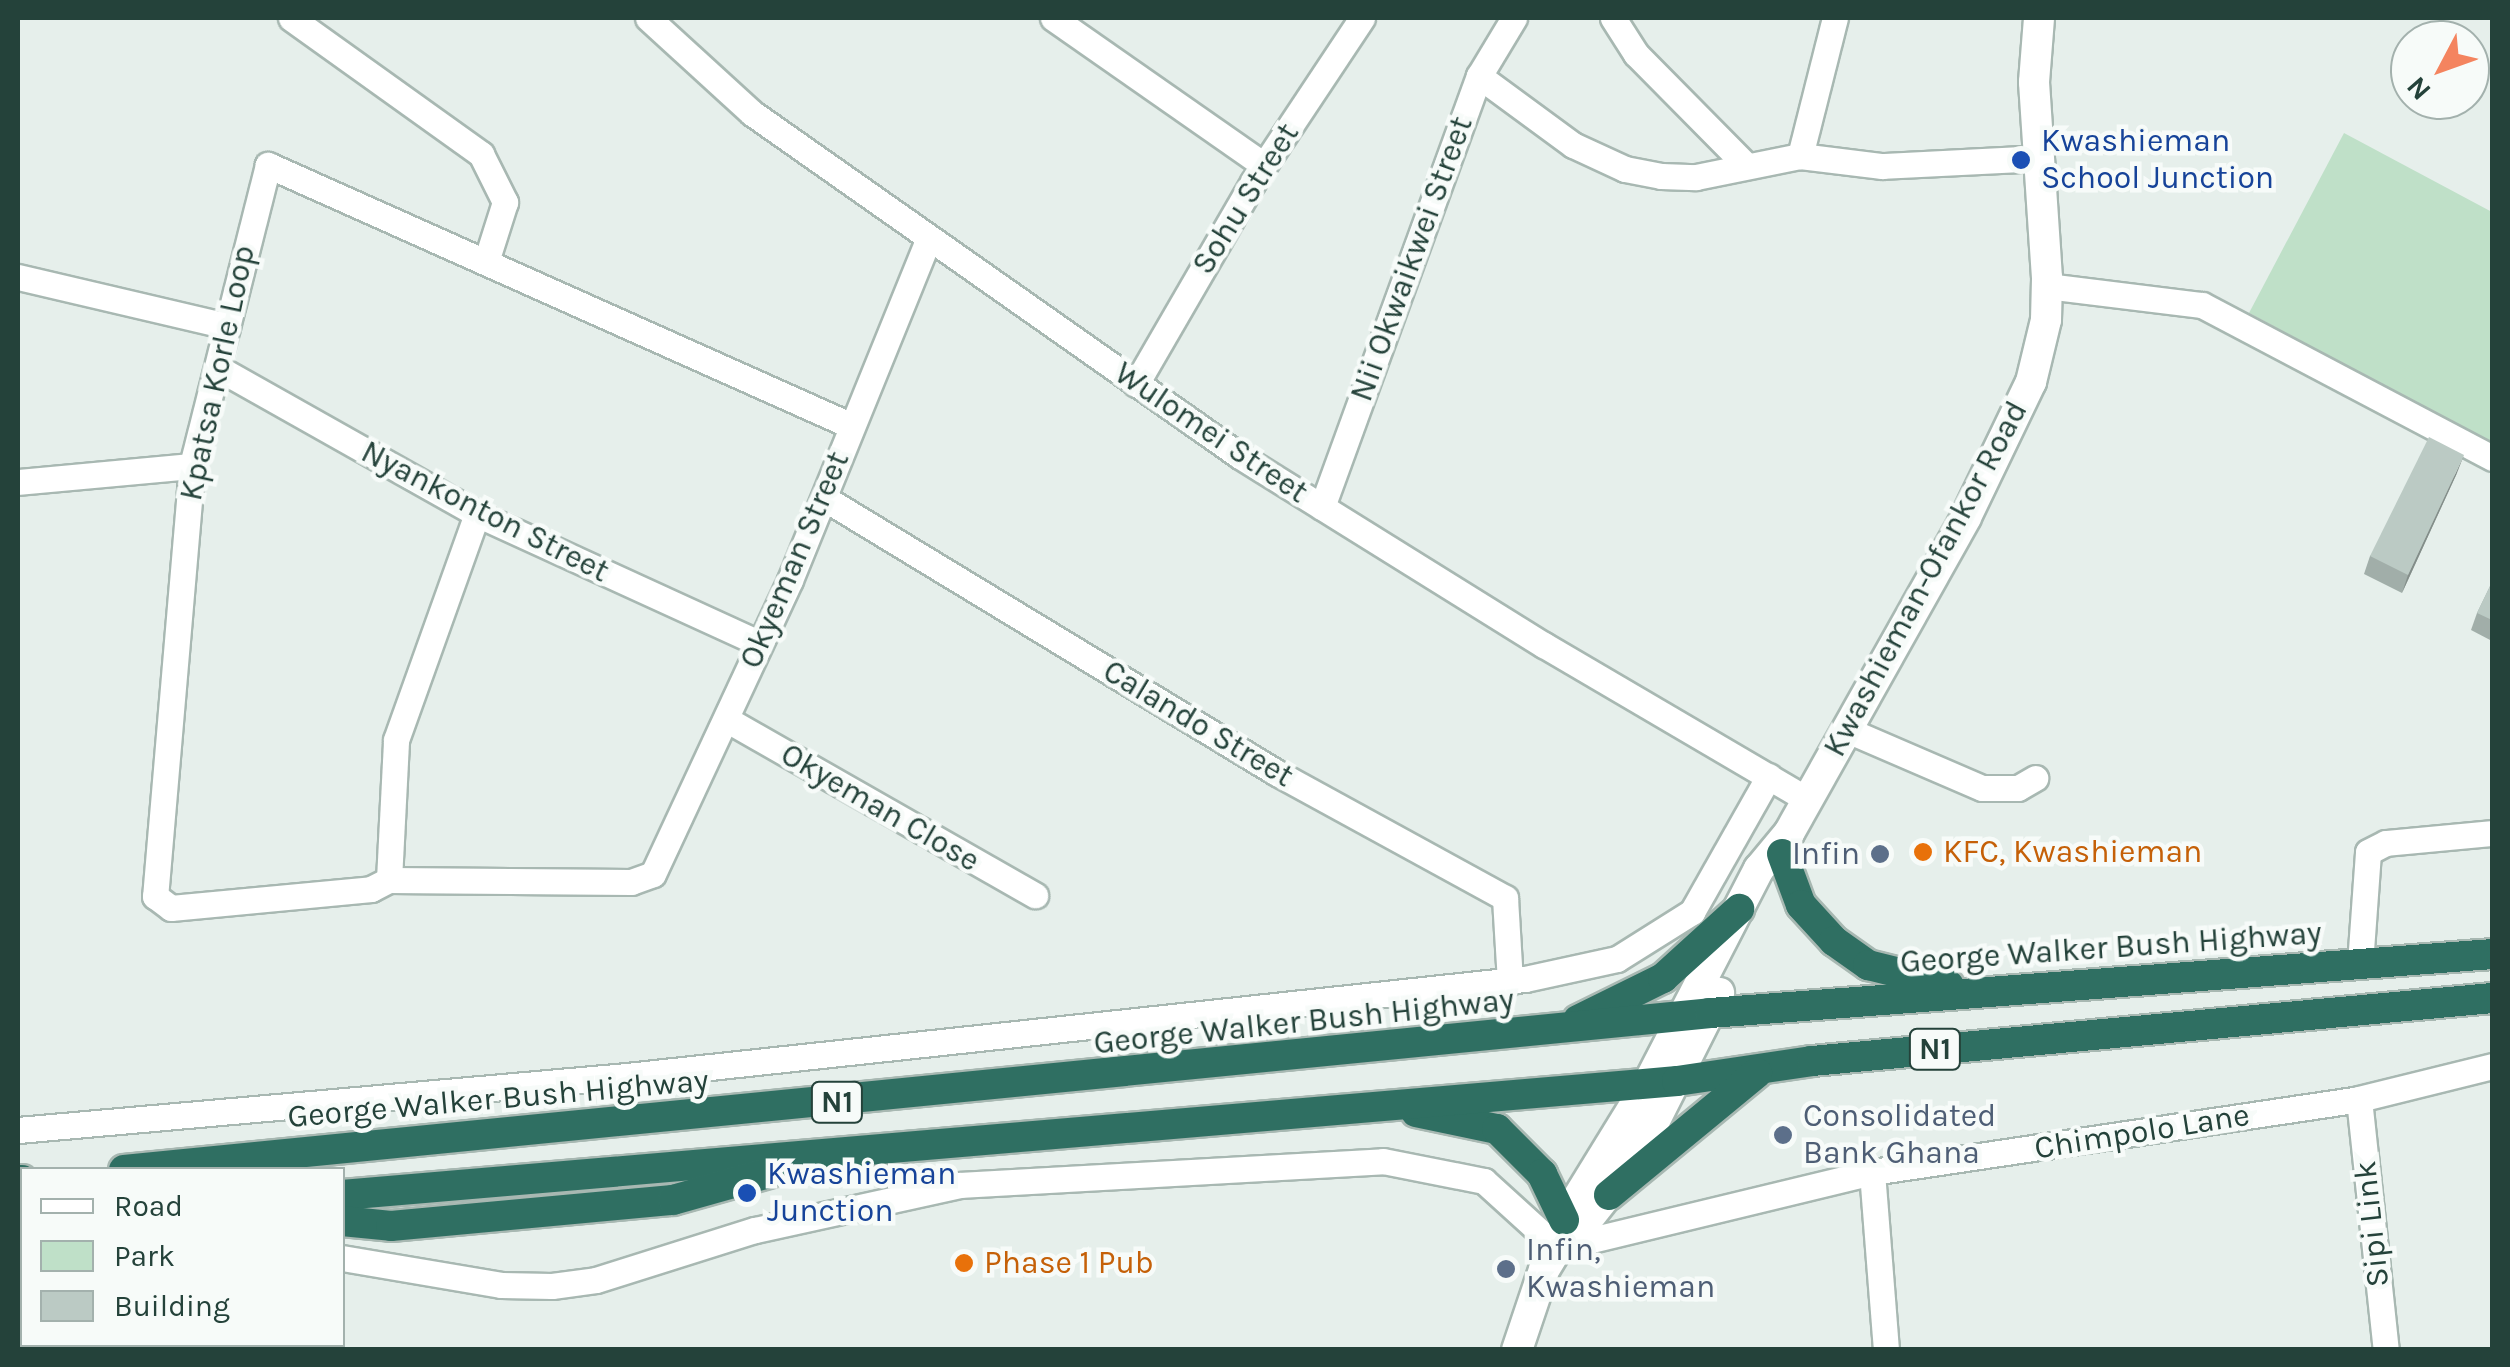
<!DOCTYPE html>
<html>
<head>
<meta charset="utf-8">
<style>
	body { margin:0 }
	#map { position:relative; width:2510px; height:1367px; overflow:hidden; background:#e6efeb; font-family:Karla,sans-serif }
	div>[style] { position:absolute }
	.green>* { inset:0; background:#bfe0c8 }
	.roads { filter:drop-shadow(2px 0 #a8b8b2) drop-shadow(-2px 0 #a8b8b2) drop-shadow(0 2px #a8b8b2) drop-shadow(0 -2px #a8b8b2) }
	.street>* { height:25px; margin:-12.5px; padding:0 12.5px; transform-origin:12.5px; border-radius:12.5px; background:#fff }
	.secondary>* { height:30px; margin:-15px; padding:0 15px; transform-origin:15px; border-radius:15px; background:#fff }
	.highway>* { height:30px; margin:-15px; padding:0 15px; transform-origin:15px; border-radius:15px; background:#2f6f62 }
	.wall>* { inset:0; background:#a1aea9 }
	.shaded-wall>* { inset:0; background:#838d89 }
	.building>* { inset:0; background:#bbcac4 }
	.dots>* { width:28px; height:28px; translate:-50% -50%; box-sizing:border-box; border:5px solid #f7fbf9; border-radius:50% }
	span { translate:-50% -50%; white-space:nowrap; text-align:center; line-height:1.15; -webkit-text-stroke:9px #f7fbf9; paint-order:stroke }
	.shield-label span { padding:2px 8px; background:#f7fbf9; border:2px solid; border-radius:8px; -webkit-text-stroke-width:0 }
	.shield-label { font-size:30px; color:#24423a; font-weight:700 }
	.transit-label { font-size:32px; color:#164399 }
	.left { translate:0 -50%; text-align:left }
	.street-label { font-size:32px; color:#24423a }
	.food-label { font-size:32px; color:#c56008 }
	.service-label { font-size:32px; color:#4e5e75 }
	.right { translate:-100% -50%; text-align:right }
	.frame { position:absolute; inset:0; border:20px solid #24423a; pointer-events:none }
	.legend { position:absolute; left:20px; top:1167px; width:325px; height:180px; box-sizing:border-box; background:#f7fbf9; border:2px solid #a3b1ad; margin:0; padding:12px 18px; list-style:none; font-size:30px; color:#24423a }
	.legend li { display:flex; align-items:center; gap:20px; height:50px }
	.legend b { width:50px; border:2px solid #a3b1ad }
	.north { position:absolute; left:2390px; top:20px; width:100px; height:100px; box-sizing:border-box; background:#f7fbf9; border:2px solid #a3b1ad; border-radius:50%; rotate:229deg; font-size:28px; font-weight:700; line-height:40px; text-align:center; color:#24423a }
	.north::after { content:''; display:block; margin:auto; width:35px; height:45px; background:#f4845f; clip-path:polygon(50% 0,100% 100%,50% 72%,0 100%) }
</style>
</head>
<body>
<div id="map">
	<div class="green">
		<i style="clip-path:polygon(2344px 133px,2492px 212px,2492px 444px,2249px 313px)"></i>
	</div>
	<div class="roads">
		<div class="street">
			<i style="left:291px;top:18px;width:234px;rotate:35.6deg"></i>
			<i style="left:481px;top:154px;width:54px;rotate:63.4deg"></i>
			<i style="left:505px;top:202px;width:63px;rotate:107.6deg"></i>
			<i style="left:648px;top:18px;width:141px;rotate:42.4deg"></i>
			<i style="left:752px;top:113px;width:596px;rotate:35.1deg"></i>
			<i style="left:1240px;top:456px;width:358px;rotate:31.9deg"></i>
			<i style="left:1544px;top:645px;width:305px;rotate:30.4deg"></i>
			<i style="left:1053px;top:18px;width:257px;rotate:34.9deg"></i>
			<i style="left:1613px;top:18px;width:43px;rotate:57.4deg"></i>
			<i style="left:1636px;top:54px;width:155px;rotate:45.3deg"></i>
			<i style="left:1479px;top:76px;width:117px;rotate:36.3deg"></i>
			<i style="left:1573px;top:145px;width:57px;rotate:24.8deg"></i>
			<i style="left:1625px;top:169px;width:37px;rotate:11deg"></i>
			<i style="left:1661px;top:176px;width:35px;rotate:2deg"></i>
			<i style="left:1696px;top:177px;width:106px;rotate:-11.4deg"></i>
			<i style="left:1800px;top:156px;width:83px;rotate:7deg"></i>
			<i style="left:1882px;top:166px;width:157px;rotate:-2.9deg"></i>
			<i style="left:1800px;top:156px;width:142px;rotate:-75.8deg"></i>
			<i style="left:18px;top:277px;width:215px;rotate:13.2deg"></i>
			<i style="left:2047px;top:286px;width:156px;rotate:7deg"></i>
			<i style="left:2202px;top:305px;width:328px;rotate:27.8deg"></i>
			<i style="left:218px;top:368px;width:297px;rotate:29.4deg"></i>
			<i style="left:477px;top:514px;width:310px;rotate:24.6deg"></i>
			<i style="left:1136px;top:384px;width:233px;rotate:-59.9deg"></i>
			<i style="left:1253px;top:182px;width:197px;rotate:-56.4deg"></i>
			<i style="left:852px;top:426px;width:640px;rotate:-155.92deg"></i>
			<i style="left:268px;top:165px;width:310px;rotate:104.2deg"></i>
			<i style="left:192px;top:466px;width:432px;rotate:94.9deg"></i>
			<i style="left:155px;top:896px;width:20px;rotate:37deg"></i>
			<i style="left:171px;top:908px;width:201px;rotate:-5.4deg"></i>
			<i style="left:371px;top:889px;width:20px;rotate:-27deg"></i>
			<i style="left:389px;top:880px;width:242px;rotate:0.5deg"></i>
			<i style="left:631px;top:882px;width:23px;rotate:-20deg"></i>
			<i style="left:653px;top:874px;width:324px;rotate:-65deg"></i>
			<i style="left:790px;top:580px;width:365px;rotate:-67.9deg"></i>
			<i style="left:18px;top:482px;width:175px;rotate:-5.3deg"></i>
			<i style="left:824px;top:498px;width:530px;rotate:31.26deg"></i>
			<i style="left:1277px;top:773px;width:260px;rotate:28.7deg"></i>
			<i style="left:1505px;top:898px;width:84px;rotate:86.6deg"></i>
			<i style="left:1322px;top:507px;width:459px;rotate:-70deg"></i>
			<i style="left:1479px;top:76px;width:68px;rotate:-58.9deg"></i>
			<i style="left:726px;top:719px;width:356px;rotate:29.7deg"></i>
			<i style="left:1845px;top:729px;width:149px;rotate:23.3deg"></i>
			<i style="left:1982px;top:788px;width:36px"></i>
			<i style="left:2018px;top:788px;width:20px;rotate:-30deg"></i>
			<i style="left:389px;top:880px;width:140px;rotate:-87.1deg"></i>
			<i style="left:396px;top:740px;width:240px;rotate:-70.3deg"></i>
			<i style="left:2360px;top:964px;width:112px;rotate:-85.9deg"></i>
			<i style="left:2368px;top:852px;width:20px;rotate:-27deg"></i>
			<i style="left:2386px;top:843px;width:106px;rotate:-5.4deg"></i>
			<i style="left:2359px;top:1099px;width:252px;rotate:83.9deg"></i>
			<i style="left:18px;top:1130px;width:611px;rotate:-5.07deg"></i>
			<i style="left:627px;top:1076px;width:903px;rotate:-6.17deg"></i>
			<i style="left:1525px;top:979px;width:94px;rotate:-12.3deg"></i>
			<i style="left:1617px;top:959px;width:89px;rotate:-32.1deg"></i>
			<i style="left:1692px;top:912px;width:156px;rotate:-60.5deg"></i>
			<i style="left:1872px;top:1172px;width:179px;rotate:85.5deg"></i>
			<i style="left:342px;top:1258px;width:161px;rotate:9.6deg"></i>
			<i style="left:501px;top:1285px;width:51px;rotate:1.1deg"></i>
			<i style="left:552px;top:1286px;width:44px;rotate:-7.8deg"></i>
			<i style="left:596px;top:1280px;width:167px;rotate:-17.5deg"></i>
			<i style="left:755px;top:1230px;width:209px;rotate:-12.4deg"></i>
			<i style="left:959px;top:1185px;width:425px;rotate:-3.2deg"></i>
			<i style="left:1383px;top:1161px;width:103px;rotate:11.2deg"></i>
			<i style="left:1484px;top:1181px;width:100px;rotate:42.2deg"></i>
			<i style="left:1558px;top:1248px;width:323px;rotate:-13.6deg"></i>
			<i style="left:1872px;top:1172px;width:492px;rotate:-8.5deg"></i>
			<i style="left:2359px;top:1099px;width:137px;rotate:-13.9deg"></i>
			<i style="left:18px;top:1276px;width:4px"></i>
		</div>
		<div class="secondary">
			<i style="left:1567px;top:1232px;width:12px;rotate:-104deg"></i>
			<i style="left:1564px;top:1220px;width:162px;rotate:-58.4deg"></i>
			<i style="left:1649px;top:1082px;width:240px;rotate:-62.7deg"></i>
			<i style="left:1759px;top:869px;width:47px;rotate:-50.2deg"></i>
			<i style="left:1789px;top:833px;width:362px;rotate:-60.7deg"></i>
			<i style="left:1966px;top:517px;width:150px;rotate:-64.3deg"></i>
			<i style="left:2031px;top:382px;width:64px;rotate:-76.4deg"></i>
			<i style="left:2046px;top:320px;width:42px;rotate:-88.6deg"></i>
			<i style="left:2047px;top:278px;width:196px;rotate:-93.8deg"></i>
			<i style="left:2034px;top:82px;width:64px;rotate:-85.5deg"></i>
			<i style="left:1517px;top:1350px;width:84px;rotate:-71.4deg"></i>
			<i style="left:1544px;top:1270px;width:44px;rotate:-58.8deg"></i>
			<i style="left:1567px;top:1232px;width:13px;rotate:-13deg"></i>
			<i style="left:1580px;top:1229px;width:90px;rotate:-51.7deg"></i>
			<i style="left:1636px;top:1158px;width:185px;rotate:-63.3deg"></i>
		</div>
		<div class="highway">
			<i style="left:1782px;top:854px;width:54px;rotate:69.6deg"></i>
			<i style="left:1801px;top:905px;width:49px;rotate:47.5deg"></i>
			<i style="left:1834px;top:941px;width:42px;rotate:35.2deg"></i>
			<i style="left:1868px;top:965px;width:83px;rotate:13.9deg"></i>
			<i style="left:1578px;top:1020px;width:95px;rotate:-26.3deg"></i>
			<i style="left:1663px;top:978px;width:103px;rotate:-42.2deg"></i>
			<i style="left:1416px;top:1112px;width:83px;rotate:11.9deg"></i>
			<i style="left:1497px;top:1129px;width:64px;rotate:45deg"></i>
			<i style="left:1542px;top:1174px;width:51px;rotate:64.4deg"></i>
			<i style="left:124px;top:1170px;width:1594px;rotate:-5.65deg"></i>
			<i style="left:1710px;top:1013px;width:784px;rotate:-4.31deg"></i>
			<i style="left:18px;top:1180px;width:4px"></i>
			<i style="left:342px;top:1195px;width:1340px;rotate:-4.88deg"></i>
			<i style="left:1677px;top:1081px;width:136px;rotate:-8.4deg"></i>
			<i style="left:1812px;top:1061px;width:683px;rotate:-5.29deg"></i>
			<i style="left:1609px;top:1195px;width:192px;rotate:-39.5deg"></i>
			<i style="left:342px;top:1221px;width:49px;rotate:5.8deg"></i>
			<i style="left:391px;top:1226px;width:283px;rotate:-5.3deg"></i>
			<i style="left:673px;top:1200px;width:100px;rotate:-15.7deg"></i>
			<i style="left:18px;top:1225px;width:4px"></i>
		</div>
	</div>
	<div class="wall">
		<i style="clip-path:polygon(2457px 473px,2402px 593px,2364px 574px,2370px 556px)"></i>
		<i style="clip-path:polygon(2492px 582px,2492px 641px,2471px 630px,2477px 613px)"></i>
	</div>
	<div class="shaded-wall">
		<i style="clip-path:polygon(2464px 455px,2457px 473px,2402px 593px,2408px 575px)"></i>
	</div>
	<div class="building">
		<i style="clip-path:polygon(2429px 437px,2464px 455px,2408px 575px,2370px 556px)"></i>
		<i style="clip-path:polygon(2492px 582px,2492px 620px,2477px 613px)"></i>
	</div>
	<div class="dots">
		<i style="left:2021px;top:160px;background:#1a4fb4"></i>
		<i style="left:1923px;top:852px;background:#e8710a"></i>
		<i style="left:1880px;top:854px;background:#5c6f8a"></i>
		<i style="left:1783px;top:1135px;background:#5c6f8a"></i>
		<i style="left:747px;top:1193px;background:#1a4fb4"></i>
		<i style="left:964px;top:1263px;background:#e8710a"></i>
		<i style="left:1506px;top:1269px;background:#5c6f8a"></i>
	</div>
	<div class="shield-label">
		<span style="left:1935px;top:1049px">N1</span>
		<span style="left:837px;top:1102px">N1</span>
	</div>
	<div class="transit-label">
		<span class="left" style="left:2041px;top:160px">Kwashieman<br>School Junction</span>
		<span class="left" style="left:767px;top:1193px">Kwashieman<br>Junction</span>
	</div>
	<div class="street-label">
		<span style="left:1246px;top:199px;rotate:-58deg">Sohu Street</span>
		<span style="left:1412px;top:259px;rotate:-70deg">Nii Okwaikwei Street</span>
		<span style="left:218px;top:373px;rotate:-78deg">Kpatsa Korle Loop</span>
		<span style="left:1211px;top:433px;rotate:34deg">Wulomei Street</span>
		<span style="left:485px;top:512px;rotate:27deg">Nyankonton Street</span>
		<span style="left:795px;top:560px;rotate:-67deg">Okyeman Street</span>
		<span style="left:1926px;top:579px;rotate:-62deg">Kwashieman-Ofankor Road</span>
		<span style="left:1198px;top:724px;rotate:31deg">Calando Street</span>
		<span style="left:880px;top:808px;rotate:30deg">Okyeman Close</span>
		<span style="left:2111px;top:948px;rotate:-4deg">George Walker Bush Highway</span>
		<span style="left:1304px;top:1022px;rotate:-6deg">George Walker Bush Highway</span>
		<span style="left:498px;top:1099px;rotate:-5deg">George Walker Bush Highway</span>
		<span style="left:2142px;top:1132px;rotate:-9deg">Chimpolo Lane</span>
		<span style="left:2372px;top:1224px;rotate:-96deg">Sipi Link</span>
	</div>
	<div class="food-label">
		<span class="left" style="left:1943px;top:852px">KFC, Kwashieman</span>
		<span class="left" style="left:984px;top:1263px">Phase 1 Pub</span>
	</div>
	<div class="service-label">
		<span class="right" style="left:1860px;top:854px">Infin</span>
		<span class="left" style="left:1803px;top:1135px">Consolidated<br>Bank Ghana</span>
		<span class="left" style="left:1526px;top:1269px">Infin,<br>Kwashieman</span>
	</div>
	<div class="frame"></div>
	<ul class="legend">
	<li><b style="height:12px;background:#fff"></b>Road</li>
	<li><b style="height:28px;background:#bfe0c8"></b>Park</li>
	<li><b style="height:28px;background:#bbcac4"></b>Building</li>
	</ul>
	<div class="north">N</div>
</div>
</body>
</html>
